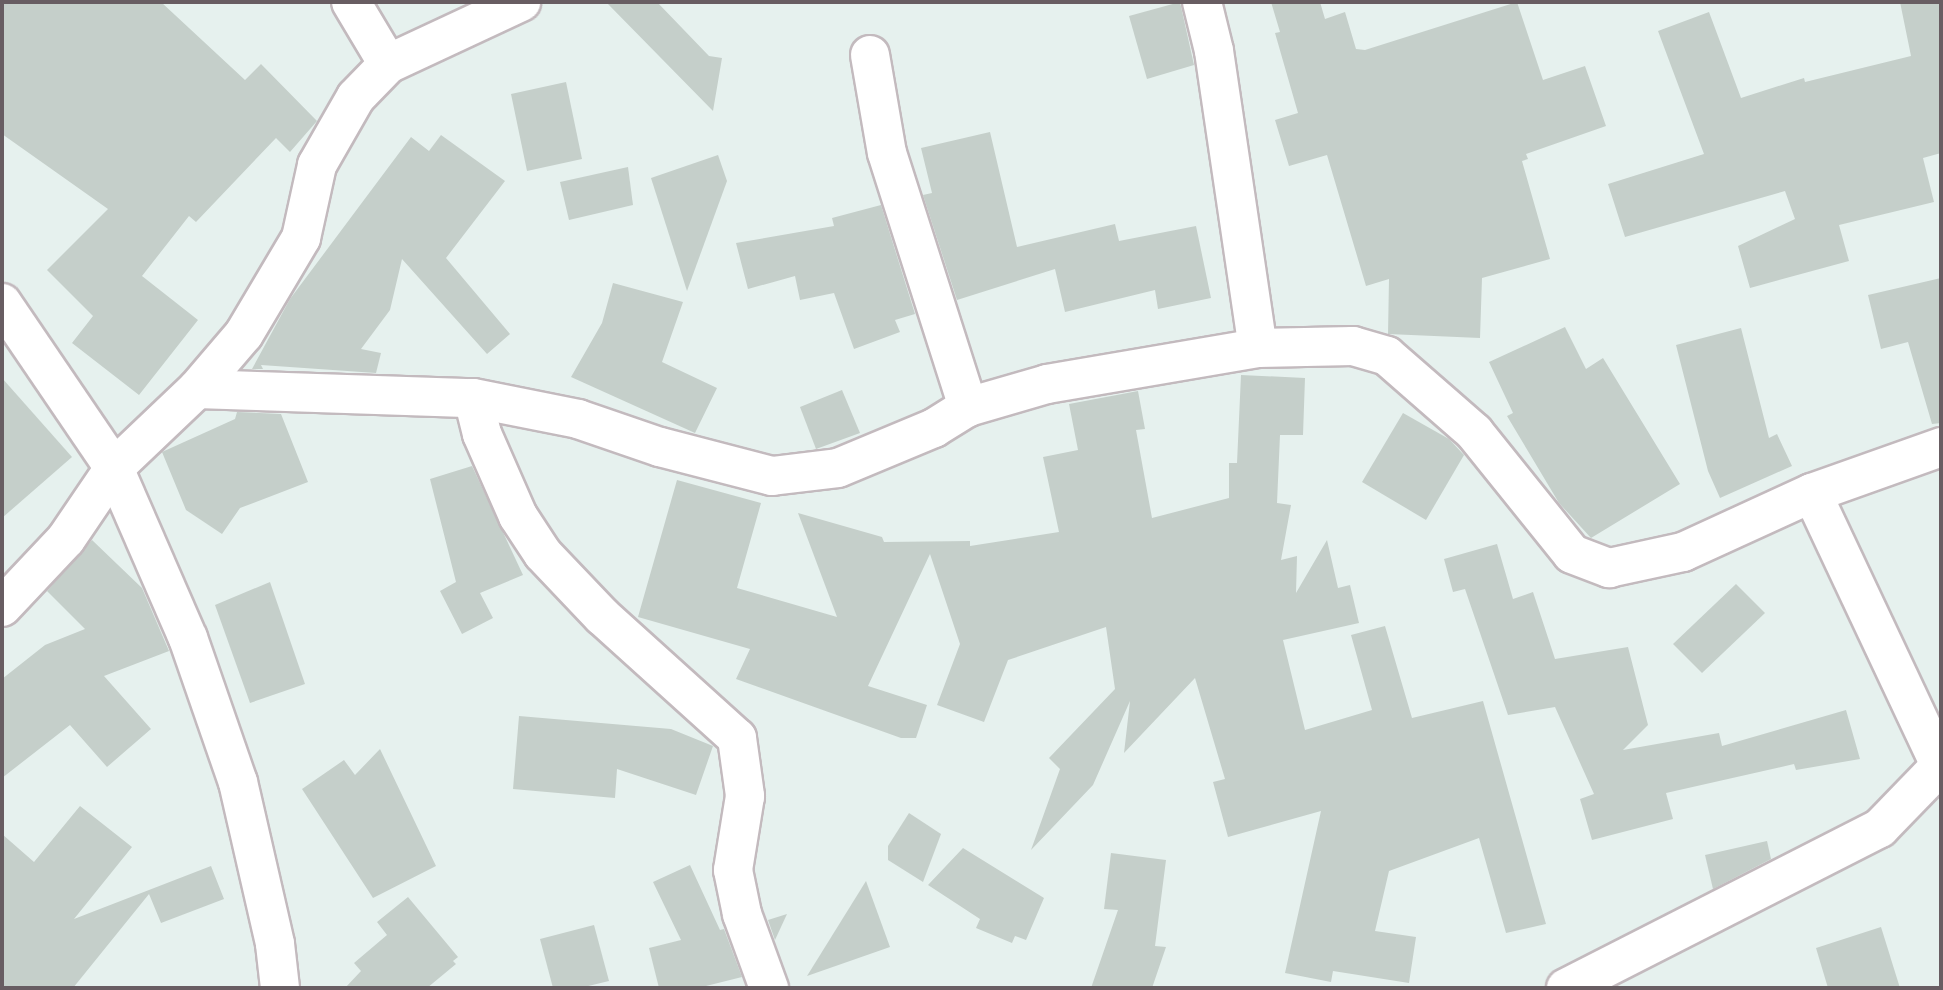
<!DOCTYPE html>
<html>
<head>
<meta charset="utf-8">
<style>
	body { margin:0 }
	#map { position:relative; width:1943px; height:990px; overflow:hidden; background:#e6f1ee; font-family:Arial,sans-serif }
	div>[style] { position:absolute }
	.building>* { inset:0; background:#c5cfca }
	.roads { filter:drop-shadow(2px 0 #c3babe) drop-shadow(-2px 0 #c3babe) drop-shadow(0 2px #c3babe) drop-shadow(0 -2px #c3babe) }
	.minor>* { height:38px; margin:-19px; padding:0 19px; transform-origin:19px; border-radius:19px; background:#fff }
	span { translate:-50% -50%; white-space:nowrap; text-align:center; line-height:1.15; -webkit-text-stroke:6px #fff; paint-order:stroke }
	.frame { position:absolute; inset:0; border:4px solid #685d62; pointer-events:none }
</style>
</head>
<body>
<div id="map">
	<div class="building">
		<i style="clip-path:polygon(2px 2px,161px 2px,245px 80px,261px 64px,317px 121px,290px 152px,276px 138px,196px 222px,189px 216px,142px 276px,198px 320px,139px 395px,72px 343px,93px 316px,47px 270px,108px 209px,2px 134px)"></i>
		<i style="clip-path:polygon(606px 2px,657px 2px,709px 56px,722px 58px,713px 111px)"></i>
		<i style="clip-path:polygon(1180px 2px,1194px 65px,1147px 79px,1129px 16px)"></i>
		<i style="clip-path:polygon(1271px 2px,1320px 2px,1325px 19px,1345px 12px,1356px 49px,1365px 50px,1517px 2px,1543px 80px,1585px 66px,1606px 126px,1526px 154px,1528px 159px,1522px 161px,1550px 259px,1482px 278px,1480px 338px,1388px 334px,1389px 279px,1366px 286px,1327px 155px,1289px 166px,1275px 120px,1298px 113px,1275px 33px,1280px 32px)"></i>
		<i style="clip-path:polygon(1900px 2px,1941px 2px,1941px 153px,1923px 158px,1934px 202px,1839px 225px,1849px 261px,1750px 288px,1738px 246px,1795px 219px,1785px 191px,1625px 237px,1608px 184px,1704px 154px,1658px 31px,1709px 12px,1741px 98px,1804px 78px,1805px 82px,1911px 56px)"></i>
		<i style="clip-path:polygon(566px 82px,582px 159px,527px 171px,511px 94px)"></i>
		<i style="clip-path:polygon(990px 132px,1017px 247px,1115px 224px,1119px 241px,1196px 226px,1211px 298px,1158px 309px,1155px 290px,1065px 312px,1055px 269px,957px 300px,923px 195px,932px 193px,921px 148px)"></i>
		<i style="clip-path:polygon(441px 135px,505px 181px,446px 258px,510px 334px,487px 354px,402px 259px,390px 310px,361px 349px,381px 353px,376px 373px,261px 365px,263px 369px,252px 369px,290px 299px,411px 137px,429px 151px)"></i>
		<i style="clip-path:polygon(718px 155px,727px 181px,687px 291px,651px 178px)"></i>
		<i style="clip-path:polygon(628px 167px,633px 205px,569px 220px,560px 182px)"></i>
		<i style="clip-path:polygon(881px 205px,915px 314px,895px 320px,900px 332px,854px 349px,834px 293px,800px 300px,795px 276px,748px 289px,736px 243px,834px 226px,832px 218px)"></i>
		<i style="clip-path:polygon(1941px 278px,1941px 423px,1932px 424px,1908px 342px,1881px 349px,1868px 295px)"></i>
		<i style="clip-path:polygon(613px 283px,683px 302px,662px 362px,717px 388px,695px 433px,571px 377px,602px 323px)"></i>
		<i style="clip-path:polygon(1565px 327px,1586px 369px,1603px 358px,1680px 484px,1591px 538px,1559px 503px,1507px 416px,1513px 413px,1489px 362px)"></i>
		<i style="clip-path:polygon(1741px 328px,1769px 438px,1777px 434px,1792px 466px,1720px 498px,1708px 471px,1676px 345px)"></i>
		<i style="clip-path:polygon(1241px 375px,1305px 378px,1303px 435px,1280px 435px,1277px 503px,1291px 505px,1281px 560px,1297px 556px,1296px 593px,1327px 540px,1338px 588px,1350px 585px,1359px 623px,1283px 640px,1305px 730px,1372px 710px,1351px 635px,1385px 626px,1412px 718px,1483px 701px,1546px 924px,1506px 933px,1479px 838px,1389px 871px,1375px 931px,1416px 937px,1409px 983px,1333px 971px,1331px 982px,1285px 973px,1321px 811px,1228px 837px,1213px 782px,1225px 779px,1195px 678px,1124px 753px,1130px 701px,1093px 785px,1031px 850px,1060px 769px,1049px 758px,1115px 689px,1106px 627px,1008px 660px,984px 722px,937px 705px,960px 644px,930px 554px,868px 686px,927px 705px,916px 738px,901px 738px,736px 679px,750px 649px,638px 617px,677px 480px,761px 503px,737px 588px,837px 617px,798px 513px,882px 537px,884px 542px,970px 541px,970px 546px,1059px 532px,1043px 457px,1078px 450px,1069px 404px,1138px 391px,1145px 429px,1136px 430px,1152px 518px,1229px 498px,1229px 463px,1237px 463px)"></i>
		<i style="clip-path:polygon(2px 378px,72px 457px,2px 518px)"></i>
		<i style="clip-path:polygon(842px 390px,860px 433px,816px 449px,800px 407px)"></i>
		<i style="clip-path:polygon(237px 412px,281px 414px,308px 482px,240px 508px,222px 534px,186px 510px,162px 452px,235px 419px)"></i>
		<i style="clip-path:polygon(1403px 413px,1449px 439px,1464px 455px,1426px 520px,1362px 482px)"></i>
		<i style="clip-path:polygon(472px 466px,523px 575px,480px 593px,493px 618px,462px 634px,440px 591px,456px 582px,430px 479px)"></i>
		<i style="clip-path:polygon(92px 540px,142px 588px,169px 651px,104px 676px,151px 729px,107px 767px,70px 725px,2px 778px,2px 679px,45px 645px,85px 629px,47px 591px)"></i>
		<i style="clip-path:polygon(1497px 544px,1513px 599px,1533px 592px,1555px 659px,1628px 647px,1648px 725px,1623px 750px,1719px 733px,1722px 746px,1846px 710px,1860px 759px,1796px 770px,1794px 764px,1666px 793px,1673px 819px,1592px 840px,1580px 799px,1594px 794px,1555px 707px,1508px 715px,1465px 589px,1453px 592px,1444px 559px)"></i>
		<i style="clip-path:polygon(270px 582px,305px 684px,250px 703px,215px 605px)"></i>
		<i style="clip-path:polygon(1736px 584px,1765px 613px,1702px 673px,1673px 644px)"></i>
		<i style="clip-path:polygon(519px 716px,671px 729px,713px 746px,696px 795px,617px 769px,615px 798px,513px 789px)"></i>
		<i style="clip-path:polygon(380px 749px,436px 866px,373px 898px,302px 789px,344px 760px,355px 775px)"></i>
		<i style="clip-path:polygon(80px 806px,132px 847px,74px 919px,211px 866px,224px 899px,161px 923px,149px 894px,73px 988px,2px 988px,2px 834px,34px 862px)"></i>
		<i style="clip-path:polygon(909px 813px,941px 834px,923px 882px,888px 860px,888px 846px)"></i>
		<i style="clip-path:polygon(1767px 841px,1771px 859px,1713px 889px,1705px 855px)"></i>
		<i style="clip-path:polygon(963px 848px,1044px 898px,1026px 940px,1015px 936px,1012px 943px,976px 928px,980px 919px,928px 885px)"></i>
		<i style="clip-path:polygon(1111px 853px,1166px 860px,1155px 946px,1166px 947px,1152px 988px,1091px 988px,1118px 910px,1104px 909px)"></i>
		<i style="clip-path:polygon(690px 865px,720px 930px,724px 929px,742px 977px,698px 988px,659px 988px,649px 948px,681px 940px,653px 882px)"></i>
		<i style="clip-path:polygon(866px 881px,890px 947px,807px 976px)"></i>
		<i style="clip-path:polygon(408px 897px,458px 957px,453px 961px,456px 964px,427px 988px,345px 988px,361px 971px,354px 963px,387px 935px,377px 922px)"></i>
		<i style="clip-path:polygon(787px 914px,775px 940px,768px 920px)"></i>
		<i style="clip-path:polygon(594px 925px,609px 981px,580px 988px,553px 988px,540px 939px)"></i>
		<i style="clip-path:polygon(1881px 927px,1900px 988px,1828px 988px,1816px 948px)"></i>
	</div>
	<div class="roads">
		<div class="minor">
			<i style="left:1202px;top:2px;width:50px;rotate:76.2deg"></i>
			<i style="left:1214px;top:51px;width:300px;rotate:81.6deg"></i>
			<i style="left:870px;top:55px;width:99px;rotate:80.2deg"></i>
			<i style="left:887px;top:153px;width:267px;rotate:72.3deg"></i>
			<i style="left:388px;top:64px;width:147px;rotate:-25deg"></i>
			<i style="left:2px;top:303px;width:199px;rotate:55.8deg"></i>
			<i style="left:114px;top:468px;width:185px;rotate:66.5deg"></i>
			<i style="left:188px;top:638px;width:152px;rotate:70.9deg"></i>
			<i style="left:238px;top:782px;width:166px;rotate:77.1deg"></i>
			<i style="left:275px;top:944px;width:44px;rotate:83.5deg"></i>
			<i style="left:197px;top:389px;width:276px;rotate:1.9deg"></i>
			<i style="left:473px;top:398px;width:107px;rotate:11.3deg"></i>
			<i style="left:578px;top:419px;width:87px;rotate:18.9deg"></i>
			<i style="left:660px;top:447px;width:116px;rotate:14.5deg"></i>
			<i style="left:772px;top:476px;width:66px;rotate:-6.9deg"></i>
			<i style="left:838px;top:468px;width:104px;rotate:-22.6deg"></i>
			<i style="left:934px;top:428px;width:40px;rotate:-32deg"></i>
			<i style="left:968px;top:407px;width:82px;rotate:-16.2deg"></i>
			<i style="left:1047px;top:384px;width:214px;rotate:-9.7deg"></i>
			<i style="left:1258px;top:348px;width:95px;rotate:-1.2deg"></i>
			<i style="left:1353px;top:346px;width:35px;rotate:16deg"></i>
			<i style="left:1387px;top:356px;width:116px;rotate:41.1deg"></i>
			<i style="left:1474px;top:432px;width:156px;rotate:51.2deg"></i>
			<i style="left:1572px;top:554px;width:40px;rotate:21deg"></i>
			<i style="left:1609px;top:568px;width:76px;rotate:-12.2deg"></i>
			<i style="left:1683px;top:552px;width:142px;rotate:-24.6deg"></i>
			<i style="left:1812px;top:493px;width:137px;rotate:-19.6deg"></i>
			<i style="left:473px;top:398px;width:37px;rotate:76deg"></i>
			<i style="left:482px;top:434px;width:90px;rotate:66.3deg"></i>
			<i style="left:518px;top:516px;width:45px;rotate:56.7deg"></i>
			<i style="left:543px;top:554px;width:86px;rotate:46.4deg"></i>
			<i style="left:602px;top:616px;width:182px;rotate:42.1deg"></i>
			<i style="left:737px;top:738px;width:59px;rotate:82.1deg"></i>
			<i style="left:745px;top:796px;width:75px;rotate:99.2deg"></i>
			<i style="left:733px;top:870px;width:45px;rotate:78.4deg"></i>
			<i style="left:742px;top:914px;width:79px;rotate:70deg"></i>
			<i style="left:1812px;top:493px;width:303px;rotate:64.8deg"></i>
			<i style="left:2px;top:607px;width:93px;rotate:-46.7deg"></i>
			<i style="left:66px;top:539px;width:86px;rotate:-55.9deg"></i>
			<i style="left:114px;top:468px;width:115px;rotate:-43.6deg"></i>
			<i style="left:197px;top:389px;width:72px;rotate:-49.5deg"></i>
			<i style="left:244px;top:334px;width:112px;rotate:-59.3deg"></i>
			<i style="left:301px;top:238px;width:75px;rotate:-77.6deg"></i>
			<i style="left:317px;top:165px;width:78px;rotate:-60.2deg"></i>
			<i style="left:356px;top:97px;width:46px;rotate:-45.9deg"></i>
			<i style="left:388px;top:64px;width:72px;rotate:-120.8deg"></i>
			<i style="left:1566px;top:988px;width:352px;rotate:-27deg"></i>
			<i style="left:1880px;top:828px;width:86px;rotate:-45.9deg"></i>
		</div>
	</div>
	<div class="frame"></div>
</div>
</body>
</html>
